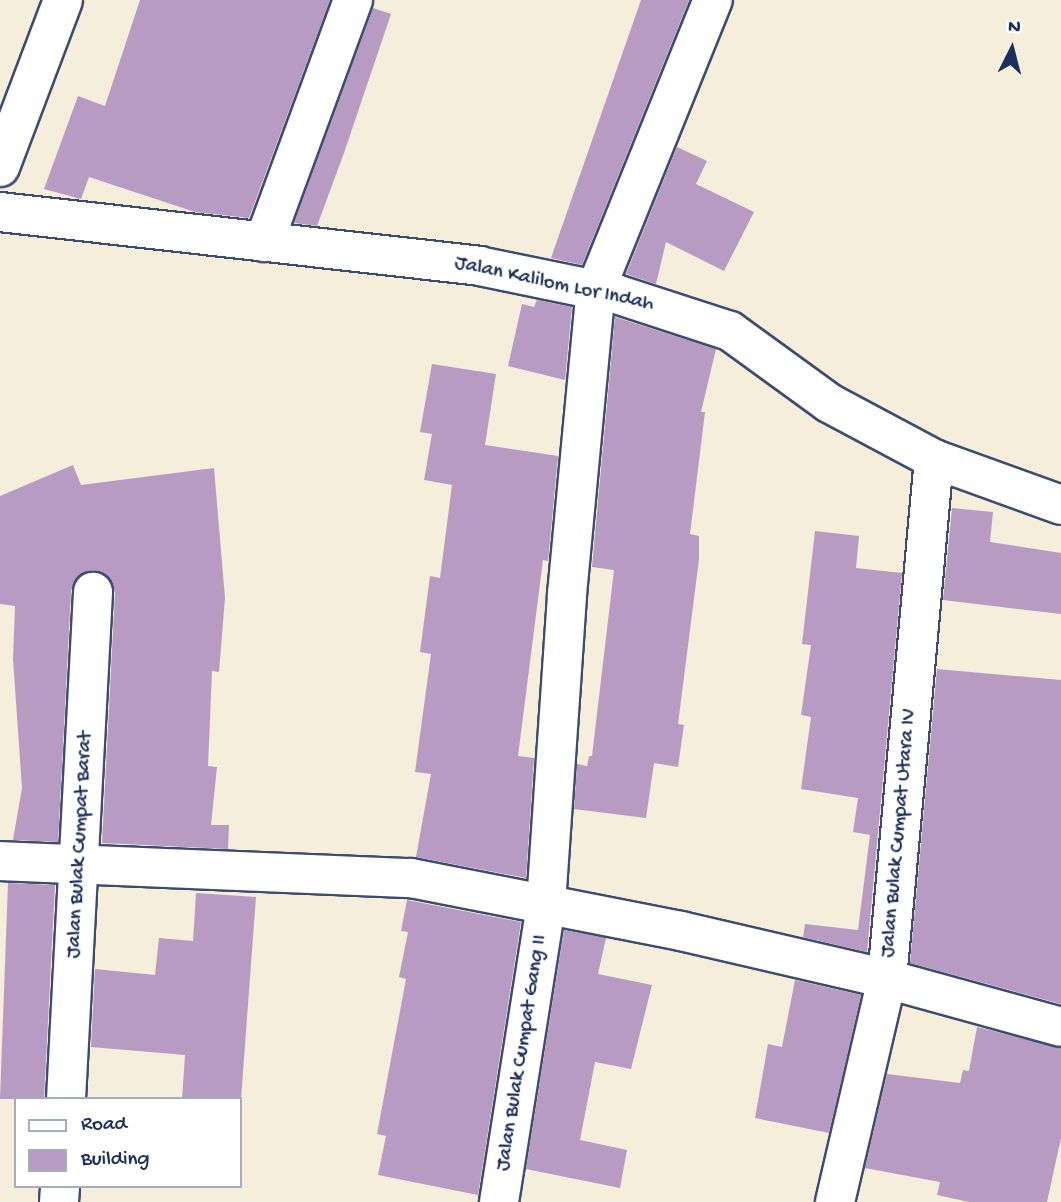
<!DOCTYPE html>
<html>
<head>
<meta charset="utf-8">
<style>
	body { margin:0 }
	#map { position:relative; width:1061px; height:1202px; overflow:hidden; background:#f4eedb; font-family:"Gochi Hand",sans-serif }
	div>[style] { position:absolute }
	.building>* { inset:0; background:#b89bc3 }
	.roads { filter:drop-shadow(2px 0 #3c4c71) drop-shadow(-2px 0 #3c4c71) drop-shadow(0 2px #3c4c71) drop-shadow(0 -2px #3c4c71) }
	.minor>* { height:38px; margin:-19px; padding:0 19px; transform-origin:19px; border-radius:19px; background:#fff }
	span { translate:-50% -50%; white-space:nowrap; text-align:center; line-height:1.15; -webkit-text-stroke:5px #fff; paint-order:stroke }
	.street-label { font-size:21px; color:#1b2f5e }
	.legend { position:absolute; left:14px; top:1097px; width:228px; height:91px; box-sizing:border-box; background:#fff; border:2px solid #a4acbf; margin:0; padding:9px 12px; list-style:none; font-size:21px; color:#1b2f5e }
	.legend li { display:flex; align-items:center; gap:14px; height:35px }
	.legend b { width:35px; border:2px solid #a4acbf }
	.north { position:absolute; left:977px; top:14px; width:70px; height:70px; -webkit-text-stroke:5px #fff; paint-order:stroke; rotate:6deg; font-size:19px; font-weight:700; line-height:28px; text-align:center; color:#1b2f5e }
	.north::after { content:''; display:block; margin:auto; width:24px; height:32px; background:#1b2f5e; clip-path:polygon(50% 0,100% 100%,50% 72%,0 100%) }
</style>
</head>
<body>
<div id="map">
	<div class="building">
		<i style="clip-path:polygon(140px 0,330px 0,249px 218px,195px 212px,89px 177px,81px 199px,44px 189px,78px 96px,105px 106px)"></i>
		<i style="clip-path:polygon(641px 0,689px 0,582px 265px,551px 258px)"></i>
		<i style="clip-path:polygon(373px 8px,391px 14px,344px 153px,317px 226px,294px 223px)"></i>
		<i style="clip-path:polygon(677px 147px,707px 161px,696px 184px,754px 212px,724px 271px,666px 242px,656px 284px,626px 274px)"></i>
		<i style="clip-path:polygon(537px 300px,572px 307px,565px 380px,508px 366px,522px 304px,534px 307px)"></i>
		<i style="clip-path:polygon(615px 317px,716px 349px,701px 412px,705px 412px,690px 534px,699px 536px,699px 559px,678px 724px,684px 725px,678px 767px,654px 763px,646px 818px,574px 809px,577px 764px,587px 766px,589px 756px,592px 756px,614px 570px,592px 567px)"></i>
		<i style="clip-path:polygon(432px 364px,496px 374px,485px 445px,558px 456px,548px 561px,543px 560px,518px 756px,534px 758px,526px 878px,416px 857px,431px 774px,415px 772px,431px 654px,420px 652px,430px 576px,440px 578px,452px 485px,424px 480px,432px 434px,420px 432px)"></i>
		<i style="clip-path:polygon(73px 465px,81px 485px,214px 468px,225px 598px,219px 672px,212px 671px,208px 766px,217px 767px,211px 825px,229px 825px,228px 849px,102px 843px,115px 593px,105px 574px,93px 570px,75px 580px,71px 591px,58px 842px,13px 840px,22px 788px,13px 659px,15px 606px,0 604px,0 496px)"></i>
		<i style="clip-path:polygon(952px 508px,993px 512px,990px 542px,1061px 553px,1061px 614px,943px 600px)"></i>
		<i style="clip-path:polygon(815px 531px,859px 536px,856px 568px,902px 573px,867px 952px,803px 937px,805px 924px,858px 930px,870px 835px,853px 832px,858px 798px,801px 789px,811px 717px,801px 715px,811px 645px,802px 644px)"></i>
		<i style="clip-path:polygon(937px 669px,1061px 680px,1061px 1004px,910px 963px)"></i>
		<i style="clip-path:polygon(8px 883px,55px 885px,44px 1099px,0 1099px)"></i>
		<i style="clip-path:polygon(196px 893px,256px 897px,241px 1099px,182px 1099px,185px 1055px,91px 1047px,95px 969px,155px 975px,159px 938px,193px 941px)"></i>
		<i style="clip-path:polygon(407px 900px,521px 922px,478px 1195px,378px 1175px,386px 1136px,377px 1134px,406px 979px,399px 977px,408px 932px,401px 931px)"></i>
		<i style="clip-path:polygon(564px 930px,606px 938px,598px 974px,652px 985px,631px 1069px,595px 1062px,580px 1140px,627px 1150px,620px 1188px,526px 1169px)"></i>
		<i style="clip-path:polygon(795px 980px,861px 995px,829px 1133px,755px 1118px,768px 1044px,782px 1047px)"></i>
		<i style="clip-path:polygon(977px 1027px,1061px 1048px,1061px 1138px,1047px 1202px,969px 1202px,937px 1195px,940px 1182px,865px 1168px,887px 1074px,960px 1083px,963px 1070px,969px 1071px)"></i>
	</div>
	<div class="roads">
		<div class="minor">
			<i style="left:0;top:167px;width:178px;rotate:-69.3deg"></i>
			<i style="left:0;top:212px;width:482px;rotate:6.4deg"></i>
			<i style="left:479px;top:266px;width:140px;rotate:11.6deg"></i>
			<i style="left:616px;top:294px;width:120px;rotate:18deg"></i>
			<i style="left:730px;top:331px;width:122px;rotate:36deg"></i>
			<i style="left:829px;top:403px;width:119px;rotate:28.1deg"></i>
			<i style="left:934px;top:459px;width:135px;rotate:19.9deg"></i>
			<i style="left:264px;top:242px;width:258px;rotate:-69.8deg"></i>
			<i style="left:0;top:861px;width:411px;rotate:2.4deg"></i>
			<i style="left:411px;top:878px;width:275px;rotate:11.1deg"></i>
			<i style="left:681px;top:931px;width:212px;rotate:13.1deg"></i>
			<i style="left:887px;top:979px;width:180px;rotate:15.4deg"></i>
			<i style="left:66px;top:1099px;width:508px;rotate:-86.95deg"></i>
			<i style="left:59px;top:1202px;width:16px;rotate:-86deg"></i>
			<i style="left:499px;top:1202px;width:302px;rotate:-81deg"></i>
			<i style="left:546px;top:904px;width:311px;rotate:-86.1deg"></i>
			<i style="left:567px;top:594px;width:306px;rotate:-84.6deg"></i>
			<i style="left:596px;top:289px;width:312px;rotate:-68deg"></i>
			<i style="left:835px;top:1202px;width:229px;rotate:-76.9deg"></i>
			<i style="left:887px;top:979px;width:522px;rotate:-84.84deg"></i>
		</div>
	</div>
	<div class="street-label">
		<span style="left:554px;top:285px;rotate:12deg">Jalan Kalilom Lor Indah</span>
		<span style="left:900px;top:833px;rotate:-85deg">Jalan Bulak Cumpat Utara IV</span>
		<span style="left:81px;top:845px;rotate:-87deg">Jalan Bulak Cumpat Barat</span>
		<span style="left:523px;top:1053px;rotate:-81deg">Jalan Bulak Cumpat Gang II</span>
	</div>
	<ul class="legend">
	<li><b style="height:9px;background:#fff"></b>Road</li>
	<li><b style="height:19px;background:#b89bc3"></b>Building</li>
	</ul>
	<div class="north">N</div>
</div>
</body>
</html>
